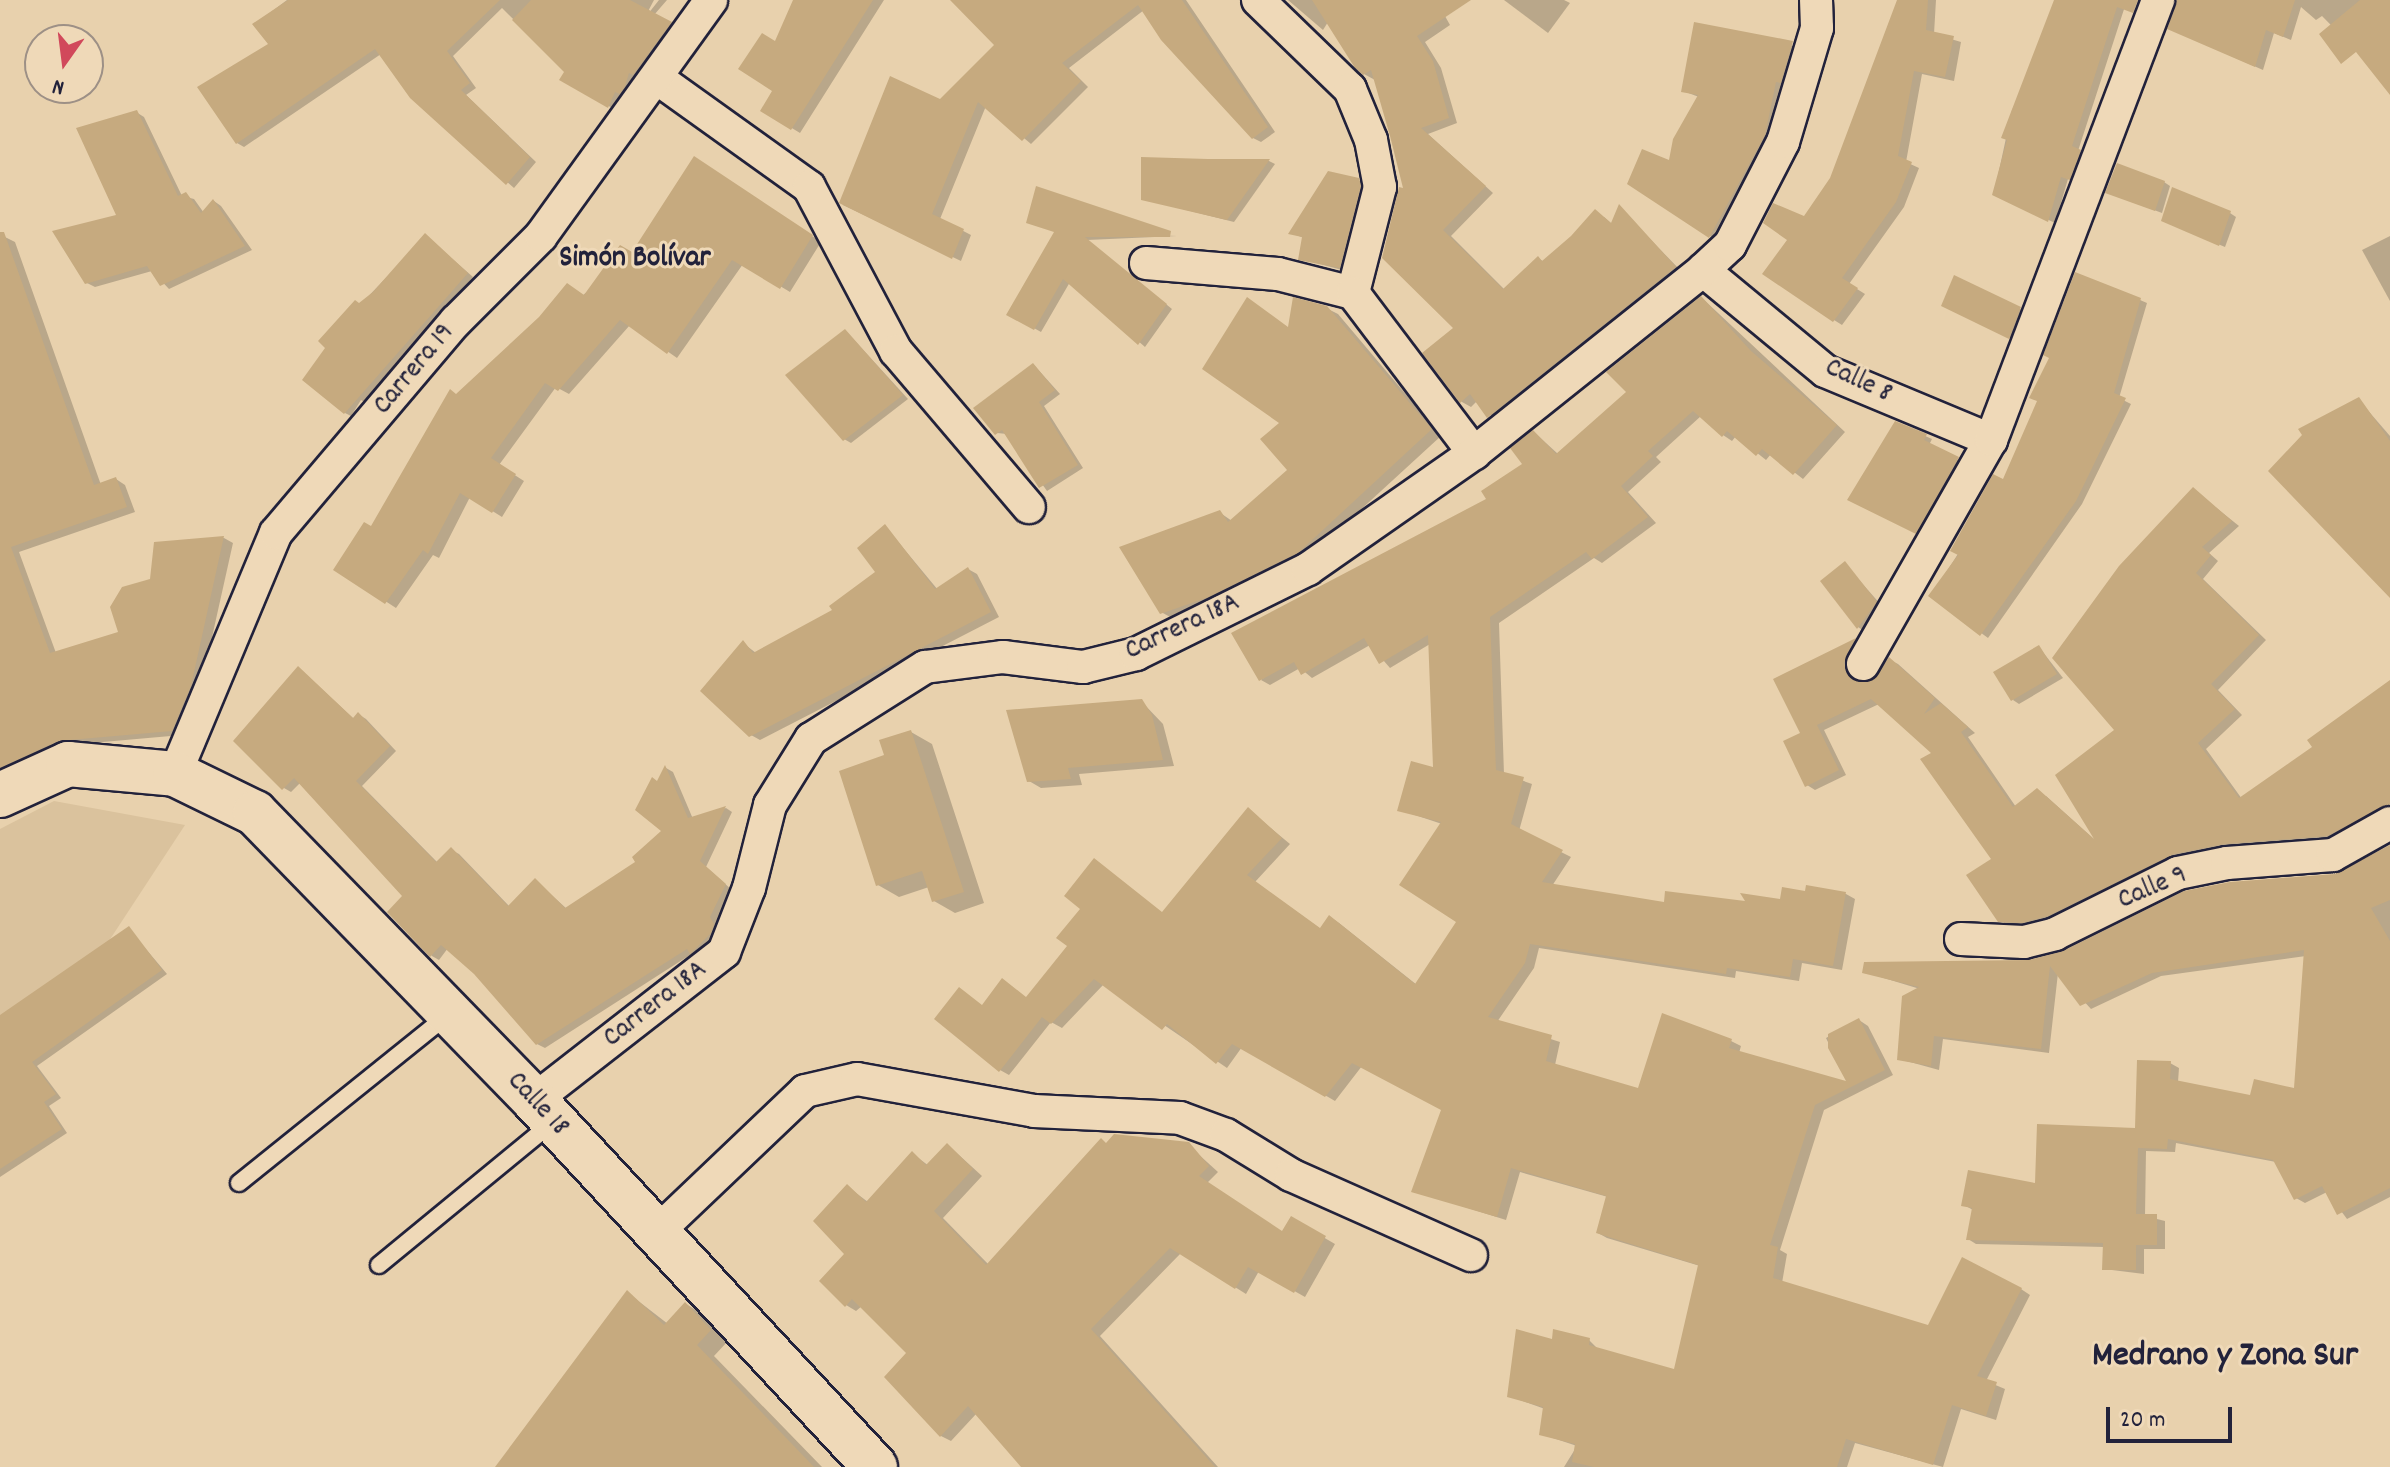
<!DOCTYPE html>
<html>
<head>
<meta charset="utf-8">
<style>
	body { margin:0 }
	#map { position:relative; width:2390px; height:1467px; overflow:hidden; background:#e8d1ad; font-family:Dekko,sans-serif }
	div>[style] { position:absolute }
	.built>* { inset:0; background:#dac29d }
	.shadow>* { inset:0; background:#0003 }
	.building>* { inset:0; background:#c6aa7f }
	.roads { filter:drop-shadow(2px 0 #22223b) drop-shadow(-2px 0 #22223b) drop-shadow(0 2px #22223b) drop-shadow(0 -2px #22223b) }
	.service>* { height:16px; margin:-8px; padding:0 8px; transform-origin:8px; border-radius:8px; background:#efd9b8 }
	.minor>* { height:32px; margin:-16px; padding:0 16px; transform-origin:16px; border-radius:16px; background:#efd9b8 }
	.secondary>* { height:44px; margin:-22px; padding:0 22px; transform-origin:22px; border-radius:22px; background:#efd9b8 }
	span { translate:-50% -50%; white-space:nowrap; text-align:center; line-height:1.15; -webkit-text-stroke:6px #efd9b8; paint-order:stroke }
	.street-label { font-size:28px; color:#22223b }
	.neighbourhood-label { font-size:30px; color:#22223b; font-weight:700 }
	.district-label { font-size:36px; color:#22223b; font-weight:700 }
	.north { position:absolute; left:24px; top:24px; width:80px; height:80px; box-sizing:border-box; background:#efd9b8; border:2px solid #9d9086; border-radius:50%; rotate:194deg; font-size:22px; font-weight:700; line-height:32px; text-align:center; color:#22223b }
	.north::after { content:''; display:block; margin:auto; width:28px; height:36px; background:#d1495b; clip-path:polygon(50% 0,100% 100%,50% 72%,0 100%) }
	.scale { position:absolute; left:2106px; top:1407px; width:126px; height:36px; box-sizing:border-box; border:4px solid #22223b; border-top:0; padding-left:10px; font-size:24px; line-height:28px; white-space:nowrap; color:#22223b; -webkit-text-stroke:6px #efd9b8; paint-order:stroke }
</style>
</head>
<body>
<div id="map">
	<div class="built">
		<div style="clip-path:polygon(54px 801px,185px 825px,0 1107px,0 829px)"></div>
	</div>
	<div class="shadow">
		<div style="clip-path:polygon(287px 0,654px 0,644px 19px,659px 0,667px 0,654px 15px,677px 28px,641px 78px,636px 75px,632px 91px,623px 94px,616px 110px,561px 80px,566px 71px,502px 8px,453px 56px,476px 88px,466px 95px,536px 162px,514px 188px,412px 97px,381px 54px,244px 147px,237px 143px,271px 45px,255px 24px)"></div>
		<div style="clip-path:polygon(795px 0,884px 0,800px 133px,762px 110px,775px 90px,776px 44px)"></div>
		<div style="clip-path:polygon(953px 0,1186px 0,1275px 132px,1261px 142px,1253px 138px,1144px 10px,1069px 68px,1088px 87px,1031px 144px,986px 106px,940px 219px,971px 235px,961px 261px,843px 205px,997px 45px)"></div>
		<div style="clip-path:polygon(1288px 0,1436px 0,1450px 25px,1425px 42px,1441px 68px,1457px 123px,1428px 134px,1493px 193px,1451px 236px,1505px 290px,1538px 258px,1544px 262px,1604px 217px,1612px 224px,1619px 207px,1683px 273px,1498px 422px,1477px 401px,1471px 407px,1462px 402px,1425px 354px,1456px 328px,1406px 190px,1375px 80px,1364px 74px,1328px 22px,1323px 30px)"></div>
		<div style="clip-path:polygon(1504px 0,1564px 0,1570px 3px,1548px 33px)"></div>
		<div style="clip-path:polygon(1900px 0,1936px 0,1934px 34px,1961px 42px,1954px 81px,1922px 74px,1906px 162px,1919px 168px,1904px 207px,1849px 284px,1865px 294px,1842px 325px,1834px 320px,1805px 218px,1832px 179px)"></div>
		<div style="clip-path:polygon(2067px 0,2127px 0,2078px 151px,2086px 155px,2076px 182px,2068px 179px,2055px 223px,1994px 194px,2012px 110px)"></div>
		<div style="clip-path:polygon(2180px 0,2390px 0,2390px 85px,2322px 16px,2316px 20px,2301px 7px,2291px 40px,2274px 33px,2263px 70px,2179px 33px)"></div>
		<div style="clip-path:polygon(1695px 25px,1802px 48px,1774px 140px,1719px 242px,1630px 183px,1670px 163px,1699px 97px,1683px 91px)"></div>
		<div style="clip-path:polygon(136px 112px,144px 117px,182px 196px,194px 199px,204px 213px,214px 201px,221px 206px,252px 250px,169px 289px,152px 271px,95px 287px,87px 283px,118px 216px)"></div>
		<div style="clip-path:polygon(1143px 159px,1269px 161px,1275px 164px,1234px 222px,1143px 199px)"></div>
		<div style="clip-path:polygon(704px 164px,821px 242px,790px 292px,743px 264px,677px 358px,630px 325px,569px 394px,556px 387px,499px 465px,524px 481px,502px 517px,470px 497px,439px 558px,433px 555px,396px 608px,336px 569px,371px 529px,457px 396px,633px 255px)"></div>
		<div style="clip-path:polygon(1358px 180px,1365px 184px,1346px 271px,1301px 259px,1304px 238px,1291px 233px)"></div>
		<div style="clip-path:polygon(2164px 182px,2170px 186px,2162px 213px,2114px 195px)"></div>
		<div style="clip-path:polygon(2230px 213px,2236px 217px,2225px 247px,2170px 224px)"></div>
		<div style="clip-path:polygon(1056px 232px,1177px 236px,1087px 240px,1172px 309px,1145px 347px,1070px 282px,1041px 332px,1009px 314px)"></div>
		<div style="clip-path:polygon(426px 236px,473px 277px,367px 404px,361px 400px,351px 416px,345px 413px,360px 305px)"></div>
		<div style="clip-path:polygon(2390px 236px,2390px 301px,2362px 250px)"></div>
		<div style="clip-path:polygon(5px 237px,15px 242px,101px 485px,116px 479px,125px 485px,135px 512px,19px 552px,56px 653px,120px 633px,152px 581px,156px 543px,224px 538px,233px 543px,200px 691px,182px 735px,69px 745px,0 775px,0 239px)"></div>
		<div style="clip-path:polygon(1702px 298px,1845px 432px,1803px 479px,1771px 454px,1766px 460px,1736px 436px,1732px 441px,1723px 435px,1701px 416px,1656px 457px,1661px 462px,1628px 492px,1656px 523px,1602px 563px,1594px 558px,1499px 623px,1504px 774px,1532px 784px,1519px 831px,1571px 857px,1552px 886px,1666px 904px,1782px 901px,1807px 893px,1807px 887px,1846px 894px,1855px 899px,1842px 970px,1802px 963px,1799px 981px,1736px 971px,1735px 978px,1539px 948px,1534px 968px,1497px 1022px,1560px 1042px,1555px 1065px,1640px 1091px,1731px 1041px,1741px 1046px,1739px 1053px,1849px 1085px,1826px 1038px,1859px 1020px,1868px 1026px,1893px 1075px,1824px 1110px,1780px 1250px,1787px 1254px,1782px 1283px,1929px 1328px,2021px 1289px,2030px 1295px,1986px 1381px,2005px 1389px,1996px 1420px,1961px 1409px,1943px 1467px,1855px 1443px,1847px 1467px,1564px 1467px,1577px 1446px,1541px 1434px,1545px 1409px,1509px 1396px,1554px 1342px,1589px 1340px,1598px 1349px,1676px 1371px,1700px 1266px,1607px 1238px,1598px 1233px,1608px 1197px,1520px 1172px,1506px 1220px,1414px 1191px,1443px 1110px,1362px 1066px,1335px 1101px,1242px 1047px,1227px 1068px,1104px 984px,1062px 1028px,1051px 1022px,1009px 1075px,1000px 1070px,983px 1007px,1027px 998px,1163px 914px,1249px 810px,1290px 844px,1255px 882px,1322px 930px,1330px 917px,1339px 923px,1417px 985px,1459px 921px,1442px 824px,1400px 810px,1435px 770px,1430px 644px,1390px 668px,1370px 645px,1312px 678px,1300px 668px,1270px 685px,1261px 680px,1488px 500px,1524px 464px,1534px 432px,1558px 454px,1629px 392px)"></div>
		<div style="clip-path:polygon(2140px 300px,2147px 303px,2119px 398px,2131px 404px,2082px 504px,1988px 638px,1931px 596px,2004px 482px)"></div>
		<div style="clip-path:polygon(1326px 308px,1338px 314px,1441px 436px,1308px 558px,1172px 618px,1161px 612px,1219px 512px,1232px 521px,1290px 470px,1290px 329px)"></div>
		<div style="clip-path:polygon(1950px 309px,2020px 309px,2027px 312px,2016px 341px)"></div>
		<div style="clip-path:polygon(846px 331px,908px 399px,851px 443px,844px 439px)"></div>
		<div style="clip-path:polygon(1034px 365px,1060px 394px,1044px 406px,1083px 468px,1047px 491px,1007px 434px,997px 433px)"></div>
		<div style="clip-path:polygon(2358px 399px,2390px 436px,2390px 595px)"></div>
		<div style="clip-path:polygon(1896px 423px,1932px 439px,1929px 445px,1964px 463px,1923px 535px,1856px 503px)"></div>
		<div style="clip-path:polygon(2194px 490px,2239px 526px,2209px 553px,2218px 561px,2203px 579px,2266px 640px,2218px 690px,2242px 715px,2206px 749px,2242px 799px,2314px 747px,2390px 682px,2390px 813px,2337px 840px,2058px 920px,2008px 925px,1999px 920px,1994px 860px,1935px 753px,1879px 704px,1824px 730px,1846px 775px,1815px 790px,1807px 785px,1803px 734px,1776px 680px,1856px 640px,1864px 644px,1852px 669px,1859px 682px,1874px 682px,1890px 660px,1898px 664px,1975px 733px,1968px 737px,2016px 807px,2046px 796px,2096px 841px,2117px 730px)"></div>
		<div style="clip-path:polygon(885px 526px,938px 590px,968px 569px,977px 574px,999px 617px,760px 740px,751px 735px,743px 643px,756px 653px,835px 611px,878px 572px)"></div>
		<div style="clip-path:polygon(1845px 564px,1882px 606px,1864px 631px,1858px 627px)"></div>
		<div style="clip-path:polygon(2039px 647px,2063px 678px,2019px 704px,2013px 700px)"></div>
		<div style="clip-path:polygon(299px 668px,354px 719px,358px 714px,366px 719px,396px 751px,362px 786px,438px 863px,451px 850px,459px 854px,510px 907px,536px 881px,567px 909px,638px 863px,664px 831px,658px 782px,666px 768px,673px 772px,693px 819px,726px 808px,732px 812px,706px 867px,732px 890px,716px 923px,721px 930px,699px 957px,693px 953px,545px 1048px,537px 1044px,476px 972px,448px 948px,439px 960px,432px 956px,389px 912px,405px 896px,300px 783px,291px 792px,284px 788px)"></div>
		<div style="clip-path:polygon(1141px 701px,1163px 724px,1174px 766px,1079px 774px,1082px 785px,1041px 788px,1029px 781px)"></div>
		<div style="clip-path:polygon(911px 732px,932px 744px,984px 903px,955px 913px,934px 901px,929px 887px,899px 897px,878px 885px,886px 756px)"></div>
		<div style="clip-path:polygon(2390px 847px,2390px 1197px,2347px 1219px,2327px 1192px,2305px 1203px,2296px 1198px,2276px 1162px,2176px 1143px,2175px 1152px,2146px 1151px,2145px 1216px,2165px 1221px,2165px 1249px,2144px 1249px,2144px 1274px,2104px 1269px,2104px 1247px,1976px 1244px,1968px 1239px,1973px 1210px,1964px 1205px,2037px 1186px,2137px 1130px,2170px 1063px,2179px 1068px,2178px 1082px,2252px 1097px,2296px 1090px,2306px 956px,2161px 976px,2091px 1009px,2058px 973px,2049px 1053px,1943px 1039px,1939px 1070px,1899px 1059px,1920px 989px,1864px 972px,2024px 963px,2342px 874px)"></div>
		<div style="clip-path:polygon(129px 929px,167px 974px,37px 1066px,61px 1098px,49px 1106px,67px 1133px,0 1177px,0 1016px)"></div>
		<div style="clip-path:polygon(1186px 1143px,1218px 1172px,1207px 1183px,1283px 1233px,1292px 1219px,1335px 1244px,1305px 1297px,1259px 1271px,1246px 1294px,1181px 1253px,1100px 1336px,1218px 1467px,1024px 1467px,977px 1413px,951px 1441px,941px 1436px,887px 1377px,909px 1353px,862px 1306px,856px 1311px,846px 1305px,848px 1187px,868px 1202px,913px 1154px,929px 1166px,948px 1145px,982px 1176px,943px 1218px,989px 1265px,1108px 1144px)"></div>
		<div style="clip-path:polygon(628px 1293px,668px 1324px,686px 1304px,704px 1315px,728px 1341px,714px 1356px,822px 1467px,503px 1467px)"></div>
	</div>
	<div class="building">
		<div style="clip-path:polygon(288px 0,500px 0,447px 51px,470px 83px,461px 90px,530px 157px,506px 185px,410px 98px,375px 49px,236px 144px,197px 87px,268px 44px,252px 24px)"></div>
		<div style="clip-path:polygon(531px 0,630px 0,672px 22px,633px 75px,629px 73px,625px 86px,620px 94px,615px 92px,608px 108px,559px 80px,564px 72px,512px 20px)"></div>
		<div style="clip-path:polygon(793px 0,873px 0,791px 130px,760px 111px,772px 91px,738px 69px,762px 33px,775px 41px)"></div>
		<div style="clip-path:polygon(950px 0,1182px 0,1268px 127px,1252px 139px,1161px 40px,1138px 5px,1062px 63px,1081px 81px,1022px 141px,978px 102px,932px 214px,964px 229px,952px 259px,839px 203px,890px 76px,940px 99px,994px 45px)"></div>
		<div style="clip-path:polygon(1312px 0,1471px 0,1417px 36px,1433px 61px,1449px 118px,1421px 128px,1486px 186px,1443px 230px,1503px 289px,1538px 256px,1542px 261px,1571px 236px,1595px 209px,1611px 223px,1619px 204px,1676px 267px,1487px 418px,1470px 394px,1460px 403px,1422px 353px,1453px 328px,1382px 258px,1399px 187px,1403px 188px,1390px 136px,1371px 70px,1363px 75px,1355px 68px)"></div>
		<div style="clip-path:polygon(1897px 0,1928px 0,1926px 30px,1954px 36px,1945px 77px,1914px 71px,1898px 156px,1912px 162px,1896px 202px,1842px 278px,1858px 288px,1833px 322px,1762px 274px,1787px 240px,1763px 223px,1773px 203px,1804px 216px,1830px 178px)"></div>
		<div style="clip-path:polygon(2054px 0,2138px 0,2133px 13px,2117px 7px,2072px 146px,2081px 150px,2070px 180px,2061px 177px,2048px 222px,1992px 195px,2007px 140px,2001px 138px)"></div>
		<div style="clip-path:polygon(2177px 0,2295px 0,2283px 37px,2266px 30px,2255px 67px,2167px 29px)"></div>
		<div style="clip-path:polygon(2360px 0,2390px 0,2390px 95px,2356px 52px,2341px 64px,2319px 34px)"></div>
		<div style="clip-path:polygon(1694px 22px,1793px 41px,1781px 83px,1776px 82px,1765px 135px,1709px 238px,1627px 184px,1642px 149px,1669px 160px,1673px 139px,1698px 95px,1681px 92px)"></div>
		<div style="clip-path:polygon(137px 110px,178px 196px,186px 192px,201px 213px,213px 199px,245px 246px,160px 286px,147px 266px,85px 284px,52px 231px,116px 215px,76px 128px)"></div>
		<div style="clip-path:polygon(694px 156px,813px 235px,780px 289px,732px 260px,667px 354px,620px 320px,558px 391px,545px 383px,491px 458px,516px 474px,492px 513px,460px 493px,428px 554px,423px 550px,385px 604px,333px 570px,364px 522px,371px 526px,450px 389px,456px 394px,539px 317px,567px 283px,584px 295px,620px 245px,632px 252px)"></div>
		<div style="clip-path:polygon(1141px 157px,1208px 159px,1270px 159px,1227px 220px,1141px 200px)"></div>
		<div style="clip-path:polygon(2117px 163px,2165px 181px,2155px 211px,2105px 193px)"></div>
		<div style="clip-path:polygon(1328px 171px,1359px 178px,1361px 186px,1340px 268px,1298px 260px,1302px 237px,1288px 234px)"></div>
		<div style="clip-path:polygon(1036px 186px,1171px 231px,1170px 237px,1085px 237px,1167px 304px,1138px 345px,1063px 279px,1034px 330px,1006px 315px,1054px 232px,1026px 223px)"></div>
		<div style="clip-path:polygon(2172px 187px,2231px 211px,2219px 246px,2161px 221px)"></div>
		<div style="clip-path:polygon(0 232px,4px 232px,94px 485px,116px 477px,127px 507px,11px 547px,50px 653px,118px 632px,110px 607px,122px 587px,150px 579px,154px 542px,224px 536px,191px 686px,172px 731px,58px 741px,0 768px)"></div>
		<div style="clip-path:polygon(425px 233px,468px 273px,344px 414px,302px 380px,325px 348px,318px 341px,355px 300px,359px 303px,373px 292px)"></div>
		<div style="clip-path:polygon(2075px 272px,2141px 298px,2114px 393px,2126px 398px,2076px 501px,1980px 636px,1928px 596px,1958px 555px,1950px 551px,1993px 474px,2003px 479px,2037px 401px,2029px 398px,2049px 358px,2043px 355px)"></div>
		<div style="clip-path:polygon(1954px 275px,2021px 307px,2009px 339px,1941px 306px)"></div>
		<div style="clip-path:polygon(1701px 296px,1751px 351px,1837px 425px,1793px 475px,1762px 449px,1756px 456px,1727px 431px,1722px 437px,1693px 411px,1648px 451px,1653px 456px,1621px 486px,1648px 517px,1592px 559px,1586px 552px,1490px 617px,1496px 770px,1524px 777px,1511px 824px,1563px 850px,1542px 882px,1664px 902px,1665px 891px,1745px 901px,1740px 893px,1780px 899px,1782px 887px,1805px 891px,1806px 885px,1846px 892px,1833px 966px,1793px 959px,1790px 977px,1727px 968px,1726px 974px,1530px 944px,1525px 963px,1488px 1017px,1552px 1035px,1546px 1061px,1638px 1088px,1662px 1013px,1732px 1039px,1729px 1048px,1846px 1081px,1828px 1048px,1828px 1034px,1859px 1018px,1885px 1070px,1815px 1105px,1770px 1245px,1778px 1247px,1773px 1278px,1928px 1325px,1962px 1257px,2022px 1288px,1977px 1376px,1997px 1382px,1986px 1416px,1952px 1405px,1933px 1465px,1846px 1439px,1837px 1467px,1594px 1467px,1572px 1462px,1575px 1444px,1539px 1435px,1543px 1407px,1507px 1397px,1516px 1329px,1552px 1339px,1553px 1329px,1590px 1338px,1589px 1345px,1674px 1369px,1698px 1265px,1596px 1233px,1606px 1196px,1511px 1168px,1497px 1217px,1411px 1192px,1441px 1110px,1352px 1063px,1325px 1097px,1232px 1044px,1216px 1064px,1167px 1024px,1162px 1030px,1094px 979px,1051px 1024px,1042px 1017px,999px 1072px,934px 1019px,959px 987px,982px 1005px,1002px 978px,1026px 997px,1067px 946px,1056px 938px,1080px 909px,1064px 896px,1094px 858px,1162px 912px,1248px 807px,1282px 838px,1247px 875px,1320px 928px,1329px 915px,1415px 984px,1456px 922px,1399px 885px,1441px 822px,1397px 811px,1411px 761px,1433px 767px,1428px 635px,1379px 664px,1364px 638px,1301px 675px,1294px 662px,1259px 681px,1231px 633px,1486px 499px,1481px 491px,1522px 464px,1510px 448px,1533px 430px,1556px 454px,1626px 392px,1606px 372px)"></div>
		<div style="clip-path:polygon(1247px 297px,1288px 327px,1293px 297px,1327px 306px,1432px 429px,1298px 553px,1209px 597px,1160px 614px,1119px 547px,1220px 510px,1228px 522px,1287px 470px,1260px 439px,1279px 423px,1202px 369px)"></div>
		<div style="clip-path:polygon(845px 329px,903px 395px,843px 441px,785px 375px)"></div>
		<div style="clip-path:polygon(1033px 363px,1055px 390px,1039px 402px,1078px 465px,1039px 488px,1002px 430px,995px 435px,973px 408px)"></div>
		<div style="clip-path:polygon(2359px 397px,2390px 441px,2390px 598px,2268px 471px,2302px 435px,2298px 429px)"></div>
		<div style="clip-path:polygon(1895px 421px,1927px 434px,1924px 440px,1959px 457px,1916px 534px,1847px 500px)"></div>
		<div style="clip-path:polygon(2193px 487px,2232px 521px,2202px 547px,2211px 555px,2196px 573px,2259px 635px,2211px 684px,2235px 709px,2198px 743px,2239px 798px,2312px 747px,2307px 740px,2390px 680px,2390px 804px,2327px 836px,2225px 844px,2174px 854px,2048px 916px,2022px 923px,1998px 922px,1966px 875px,1991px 859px,1920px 759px,1931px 753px,1871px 699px,1817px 725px,1839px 770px,1805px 787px,1783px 741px,1800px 733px,1773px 679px,1856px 638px,1844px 663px,1853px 680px,1873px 680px,1889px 657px,1935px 698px,1924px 714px,1941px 703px,1968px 727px,1961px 732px,2013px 807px,2037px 788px,2094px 839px,2055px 775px,2114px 730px,2052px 658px,2119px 566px)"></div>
		<div style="clip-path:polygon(885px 524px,935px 589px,968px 567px,991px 612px,749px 737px,700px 691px,743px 640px,753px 653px,832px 610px,829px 606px,875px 572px,857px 548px)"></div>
		<div style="clip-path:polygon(1845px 561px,1877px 602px,1857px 629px,1820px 581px)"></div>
		<div style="clip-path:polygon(2039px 645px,2057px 674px,2011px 701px,1993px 672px)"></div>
		<div style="clip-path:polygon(298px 666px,353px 718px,358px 712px,390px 746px,356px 781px,436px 862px,451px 847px,508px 906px,535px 878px,565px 908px,635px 862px,632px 857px,661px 831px,635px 810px,652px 777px,657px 781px,665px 765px,688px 818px,726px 806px,700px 861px,726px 884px,710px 917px,714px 924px,711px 933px,690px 954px,687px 949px,536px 1045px,474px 974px,441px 945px,430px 957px,387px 912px,402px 896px,294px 778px,282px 790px,233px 741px)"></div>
		<div style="clip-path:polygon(1142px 699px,1152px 715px,1163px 760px,1068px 768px,1071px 779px,1027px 782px,1006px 710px)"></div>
		<div style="clip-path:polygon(911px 730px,964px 892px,932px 902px,922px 871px,876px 886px,839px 771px,884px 755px,879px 740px)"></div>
		<div style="clip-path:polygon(2390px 845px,2390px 900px,2371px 908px,2390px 941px,2390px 1188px,2337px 1215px,2322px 1186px,2294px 1200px,2273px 1160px,2168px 1139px,2167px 1149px,2138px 1148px,2136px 1214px,2157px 1214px,2157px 1245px,2136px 1245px,2136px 1270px,2102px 1270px,2103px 1243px,1966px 1240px,1972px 1208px,1961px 1206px,1968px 1170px,2035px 1183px,2037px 1124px,2135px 1128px,2137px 1060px,2171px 1061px,2170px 1079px,2250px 1095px,2254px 1079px,2294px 1088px,2304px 950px,2152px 973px,2080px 1006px,2050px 966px,2041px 1049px,1934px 1036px,1931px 1066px,1897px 1060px,1902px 996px,1919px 987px,1862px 973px,1864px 962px,2029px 960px,2063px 951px,2184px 891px,2230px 882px,2335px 874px)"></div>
		<div style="clip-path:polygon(129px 926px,162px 970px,32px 1062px,56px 1094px,44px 1102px,62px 1129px,0 1169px,0 1015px)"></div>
		<div style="clip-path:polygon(1114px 1134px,1189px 1142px,1209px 1166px,1199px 1176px,1282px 1231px,1291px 1216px,1326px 1236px,1294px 1293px,1248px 1267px,1235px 1289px,1170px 1248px,1091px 1329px,1215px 1467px,1021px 1467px,968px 1406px,940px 1437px,884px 1377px,906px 1353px,852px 1299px,845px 1307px,819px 1281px,844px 1254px,813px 1221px,847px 1184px,866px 1202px,912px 1151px,926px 1165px,947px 1143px,973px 1169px,934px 1211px,986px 1265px,1101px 1138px,1106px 1143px)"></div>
		<div style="clip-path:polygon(627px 1290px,664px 1325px,685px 1302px,711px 1330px,697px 1345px,814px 1467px,495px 1467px)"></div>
	</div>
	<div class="roads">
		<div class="service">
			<div style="left:239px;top:1183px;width:270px;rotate:-38.8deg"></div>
			<div style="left:379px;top:1265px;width:224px;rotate:-39.4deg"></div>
		</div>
		<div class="minor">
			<div style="left:1258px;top:0;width:128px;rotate:44.1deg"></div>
			<div style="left:1350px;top:89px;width:55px;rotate:67.6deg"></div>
			<div style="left:1371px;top:140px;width:48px;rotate:79.2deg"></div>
			<div style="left:1380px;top:187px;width:109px;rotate:104.3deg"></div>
			<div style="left:657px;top:78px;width:187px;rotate:35.6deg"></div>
			<div style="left:809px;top:187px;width:186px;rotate:62.1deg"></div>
			<div style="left:896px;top:351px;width:205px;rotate:49.6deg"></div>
			<div style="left:1146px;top:263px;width:132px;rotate:4.8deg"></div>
			<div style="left:1278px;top:274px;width:77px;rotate:14.2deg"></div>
			<div style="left:1353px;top:293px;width:201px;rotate:52.9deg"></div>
			<div style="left:1703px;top:270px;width:158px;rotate:39.6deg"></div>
			<div style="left:1825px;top:371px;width:180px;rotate:22.6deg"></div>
			<div style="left:1863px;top:664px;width:258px;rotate:-60.3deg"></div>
			<div style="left:1991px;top:440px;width:471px;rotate:-69.2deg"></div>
			<div style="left:175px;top:774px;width:261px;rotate:-67.3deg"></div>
			<div style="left:276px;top:533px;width:278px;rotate:-49.7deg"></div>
			<div style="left:456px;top:321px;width:120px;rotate:-45deg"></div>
			<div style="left:541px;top:236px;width:291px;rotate:-54.2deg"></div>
			<div style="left:1961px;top:939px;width:63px;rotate:2.7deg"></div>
			<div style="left:2024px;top:942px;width:32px;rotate:-14deg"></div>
			<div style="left:2055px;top:934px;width:137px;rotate:-26.4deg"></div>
			<div style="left:2178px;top:873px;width:50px;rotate:-11.5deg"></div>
			<div style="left:2227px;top:863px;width:106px;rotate:-4.3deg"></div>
			<div style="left:2333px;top:855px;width:65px;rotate:-29.3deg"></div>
			<div style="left:534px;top:1100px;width:241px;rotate:-37.9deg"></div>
			<div style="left:724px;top:952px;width:69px;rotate:-68.7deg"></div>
			<div style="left:749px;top:888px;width:86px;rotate:-75.8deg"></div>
			<div style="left:770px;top:805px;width:78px;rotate:-58.2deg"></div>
			<div style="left:811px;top:739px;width:135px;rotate:-32.3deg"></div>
			<div style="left:925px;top:667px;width:79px;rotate:-7.3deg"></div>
			<div style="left:1003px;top:657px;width:81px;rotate:7.1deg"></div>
			<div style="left:1083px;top:667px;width:55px;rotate:-13.8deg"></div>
			<div style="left:1136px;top:654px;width:192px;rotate:-26.3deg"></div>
			<div style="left:1308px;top:569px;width:203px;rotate:-34.9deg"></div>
			<div style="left:1474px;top:453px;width:293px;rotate:-38.6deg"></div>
			<div style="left:1703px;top:270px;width:37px;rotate:-43deg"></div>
			<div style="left:1730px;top:245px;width:116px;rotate:-62.8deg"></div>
			<div style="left:1783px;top:142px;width:119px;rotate:-73.4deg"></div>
			<div style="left:1817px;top:28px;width:28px;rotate:-92deg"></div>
			<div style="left:655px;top:1234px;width:207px;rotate:-43.6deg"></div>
			<div style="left:805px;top:1091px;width:53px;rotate:-13deg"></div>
			<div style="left:857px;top:1079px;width:180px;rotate:10.2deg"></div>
			<div style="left:1034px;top:1111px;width:146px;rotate:2.7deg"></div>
			<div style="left:1180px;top:1118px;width:49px;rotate:20.3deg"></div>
			<div style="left:1226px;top:1135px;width:76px;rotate:31.6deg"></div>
			<div style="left:1291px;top:1175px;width:197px;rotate:24deg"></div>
		</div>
		<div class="secondary">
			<div style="left:0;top:795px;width:75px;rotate:-24.5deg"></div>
			<div style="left:68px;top:764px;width:107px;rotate:5.3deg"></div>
			<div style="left:175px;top:774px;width:89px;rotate:26deg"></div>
			<div style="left:255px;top:813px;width:400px;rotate:45.8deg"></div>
			<div style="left:534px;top:1100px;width:501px;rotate:47.1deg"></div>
		</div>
	</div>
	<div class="street-label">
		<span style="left:415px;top:370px;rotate:-50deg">Carrera 19</span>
		<span style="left:1858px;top:382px;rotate:25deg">Calle 8</span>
		<span style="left:1183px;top:628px;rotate:-25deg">Carrera 18A</span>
		<span style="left:2153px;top:889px;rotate:-23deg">Calle 9</span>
		<span style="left:656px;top:1005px;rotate:-38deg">Carrera 18A</span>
		<span style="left:537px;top:1105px;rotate:47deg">Calle 18</span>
	</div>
	<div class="neighbourhood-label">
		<span style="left:635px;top:260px">Simón Bolívar</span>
	</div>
	<div class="district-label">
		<span style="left:2225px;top:1358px">Medrano y Zona Sur</span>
	</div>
	<div class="north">N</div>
	<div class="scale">20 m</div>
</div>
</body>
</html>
